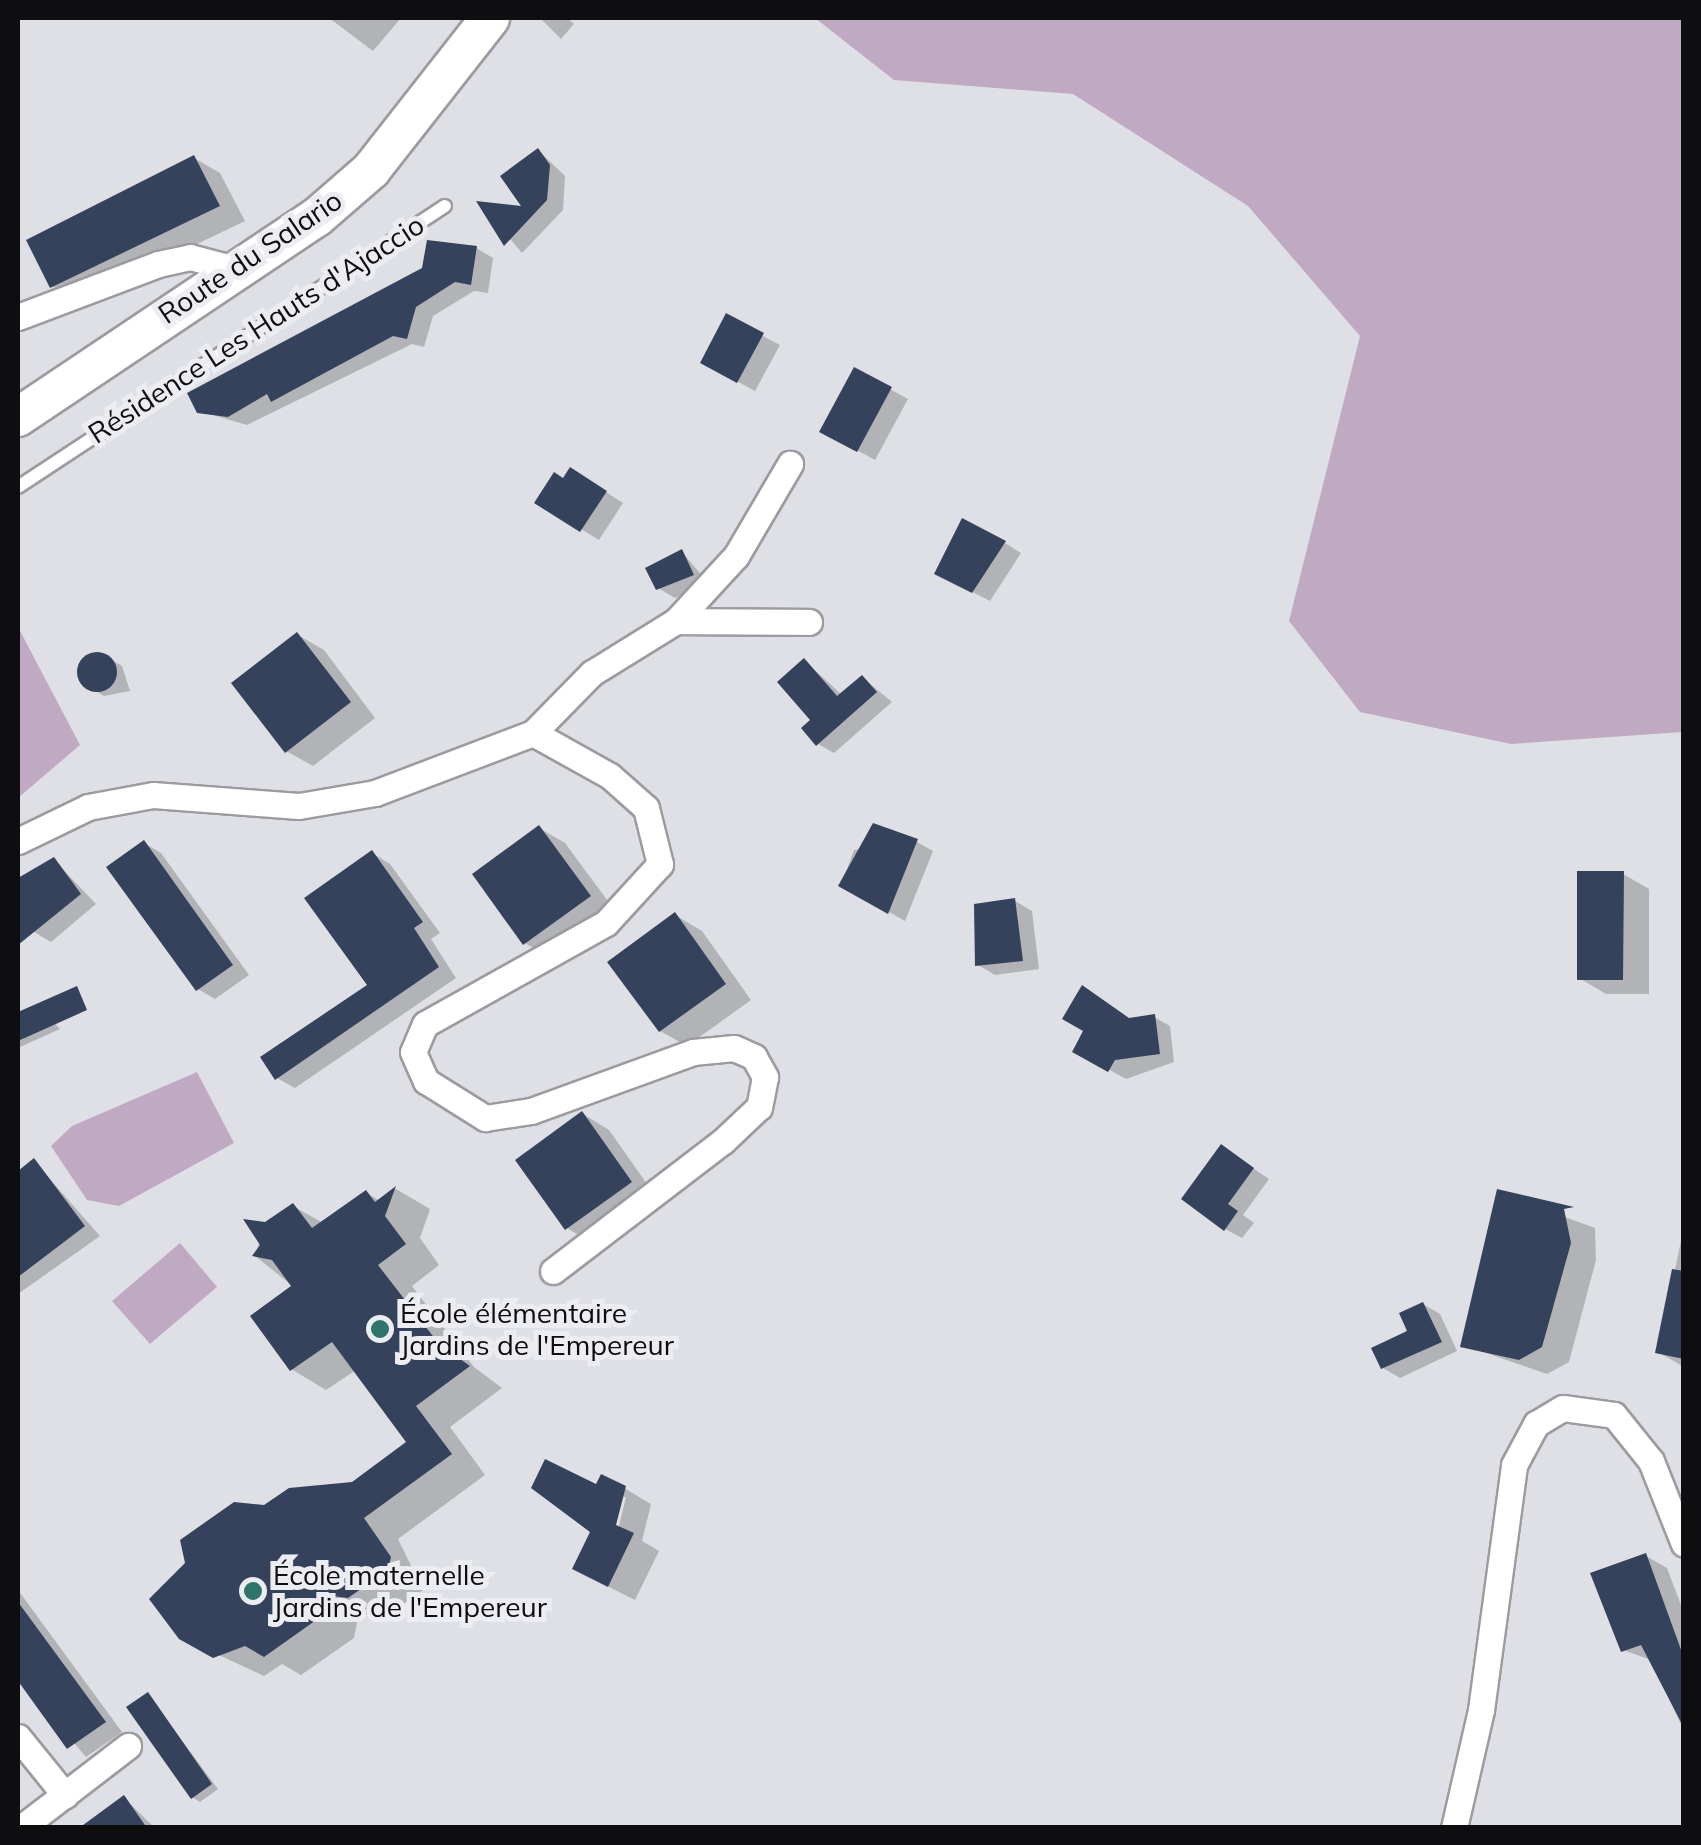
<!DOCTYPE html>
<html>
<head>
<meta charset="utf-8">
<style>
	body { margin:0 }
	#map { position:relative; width:1701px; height:1845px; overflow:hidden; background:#dfe0e5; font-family:Mulish,sans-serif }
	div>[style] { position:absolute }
	.green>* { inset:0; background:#c0a9c2 }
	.shadow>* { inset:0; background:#0003 }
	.building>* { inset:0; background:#35425c }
	.round { border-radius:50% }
	.roads { filter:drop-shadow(2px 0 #9b9ba0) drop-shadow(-2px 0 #9b9ba0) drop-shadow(0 2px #9b9ba0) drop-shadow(0 -2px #9b9ba0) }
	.lane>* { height:12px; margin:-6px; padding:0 6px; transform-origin:6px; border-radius:6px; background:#fff }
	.street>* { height:25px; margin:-12.5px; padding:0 12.5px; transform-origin:12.5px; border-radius:12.5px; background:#fff }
	.secondary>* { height:38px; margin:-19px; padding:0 19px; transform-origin:19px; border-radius:19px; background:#fff }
	.dots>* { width:28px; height:28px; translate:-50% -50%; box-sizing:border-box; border:5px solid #ecedf2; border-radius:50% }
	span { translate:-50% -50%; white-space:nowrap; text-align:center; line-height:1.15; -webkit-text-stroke:10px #ecedf2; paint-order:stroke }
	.street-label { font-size:28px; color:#0e0e10 }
	.poi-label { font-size:28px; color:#0e0e10 }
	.left { translate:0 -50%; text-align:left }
	.frame { position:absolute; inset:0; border:20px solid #0e0e10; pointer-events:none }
</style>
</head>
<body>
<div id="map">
	<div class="green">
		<div style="clip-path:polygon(815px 18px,1683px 18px,1683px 732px,1511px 744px,1360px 712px,1289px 621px,1360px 336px,1248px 206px,1073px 94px,894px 80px)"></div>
		<div style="clip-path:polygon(18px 627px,80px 745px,18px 798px)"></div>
		<div style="clip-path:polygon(197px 1072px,234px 1143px,119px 1206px,87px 1200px,51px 1146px,72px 1126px)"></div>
		<div style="clip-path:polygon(180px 1243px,217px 1287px,150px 1344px,112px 1301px)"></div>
	</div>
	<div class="shadow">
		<div style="clip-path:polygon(329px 18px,401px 18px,373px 51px)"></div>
		<div style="clip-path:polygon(540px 18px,567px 18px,574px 24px,561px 39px)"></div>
		<div style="clip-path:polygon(539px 151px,565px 176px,563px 210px,522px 253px,481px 204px,526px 209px)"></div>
		<div style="clip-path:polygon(194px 158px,220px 173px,245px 221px,78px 301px,52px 286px)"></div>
		<div style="clip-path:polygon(476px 248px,493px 258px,488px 293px,474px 291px,433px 316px,424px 347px,412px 344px,247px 425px,199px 411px)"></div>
		<div style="clip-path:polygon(727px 317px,780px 345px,755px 391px,720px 372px)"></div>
		<div style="clip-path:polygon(855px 370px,908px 399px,875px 460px,822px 431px)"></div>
		<div style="clip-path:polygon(587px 480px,623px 503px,599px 540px,537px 502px,564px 481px)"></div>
		<div style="clip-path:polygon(1005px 543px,1021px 553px,990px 601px,955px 583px)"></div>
		<div style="clip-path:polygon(682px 552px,710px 585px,675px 598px,658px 588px)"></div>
		<div style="clip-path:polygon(298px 635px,324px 650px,375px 718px,313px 766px,286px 751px)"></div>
		<div style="clip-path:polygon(105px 656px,122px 666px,130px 691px,104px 696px,87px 686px,83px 663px)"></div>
		<div style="clip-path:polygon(805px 661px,842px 695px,863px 678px,892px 702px,834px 753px,818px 744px)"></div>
		<div style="clip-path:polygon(539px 828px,565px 843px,616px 912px,551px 959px,525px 943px)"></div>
		<div style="clip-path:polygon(917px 842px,933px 851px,905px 921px,841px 885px,854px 850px)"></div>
		<div style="clip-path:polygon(144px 843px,161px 853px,249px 975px,215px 999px,198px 989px)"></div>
		<div style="clip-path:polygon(372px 853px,390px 864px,440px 933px,431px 939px,456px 978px,295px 1088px,277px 1078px,370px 986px)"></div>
		<div style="clip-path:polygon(54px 860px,96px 904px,51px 942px,34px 932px,18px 882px)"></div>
		<div style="clip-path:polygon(1623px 874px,1649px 889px,1649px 994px,1606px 994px,1579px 978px)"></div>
		<div style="clip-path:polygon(1015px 901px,1032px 911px,1039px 969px,995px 975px,978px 965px)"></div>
		<div style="clip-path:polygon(675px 915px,702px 931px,751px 1000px,687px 1046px,660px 1031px)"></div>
		<div style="clip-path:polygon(39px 1006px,60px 1029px,18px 1048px,18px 1015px)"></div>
		<div style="clip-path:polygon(1154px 1017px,1170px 1026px,1174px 1062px,1126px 1079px,1075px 1051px)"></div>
		<div style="clip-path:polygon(583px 1114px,609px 1130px,657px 1198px,593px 1244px,567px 1228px)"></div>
		<div style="clip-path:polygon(1222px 1147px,1269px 1179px,1243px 1215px,1254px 1223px,1242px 1238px,1225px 1229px)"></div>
		<div style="clip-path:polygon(34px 1161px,100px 1236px,18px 1294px,18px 1174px)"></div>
		<div style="clip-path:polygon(396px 1189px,430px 1209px,420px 1238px,439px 1265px,412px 1286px,474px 1367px,502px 1388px,450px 1427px,485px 1475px,398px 1539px,423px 1590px,385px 1617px,359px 1613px,354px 1638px,301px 1675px,282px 1664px,264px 1676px,180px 1637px,188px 1564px,265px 1508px,353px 1485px,410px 1443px,356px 1370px,326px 1390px,291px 1369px,294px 1287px,255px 1256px,265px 1224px,293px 1206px,323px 1223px,366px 1193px,380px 1201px)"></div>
		<div style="clip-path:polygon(1499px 1193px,1595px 1228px,1596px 1260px,1569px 1362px,1547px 1374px,1463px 1345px)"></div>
		<div style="clip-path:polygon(1682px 1236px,1684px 1236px,1684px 1367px,1658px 1352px)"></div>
		<div style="clip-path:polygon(1423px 1304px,1440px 1314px,1457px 1351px,1400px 1378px,1383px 1368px)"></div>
		<div style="clip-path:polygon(evenodd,624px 1488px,651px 1504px,642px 1541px,659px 1551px,635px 1600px,601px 1583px,593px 1531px,624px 1488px,620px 1497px,626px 1497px,616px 1538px,611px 1536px,620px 1497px)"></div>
		<div style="clip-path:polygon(1646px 1556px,1667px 1568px,1684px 1613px,1684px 1731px,1651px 1660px,1623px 1650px)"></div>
		<div style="clip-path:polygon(18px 1590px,122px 1732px,86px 1757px,18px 1676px)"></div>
		<div style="clip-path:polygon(148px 1695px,218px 1789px,200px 1802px,192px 1797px)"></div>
		<div style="clip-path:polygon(124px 1798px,155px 1828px,83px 1828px)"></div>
	</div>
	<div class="building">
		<div style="clip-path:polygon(538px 148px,550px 165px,547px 200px,504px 246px,476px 201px,521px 206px,500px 176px)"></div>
		<div style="clip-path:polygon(194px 155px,220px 206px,50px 288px,26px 240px)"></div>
		<div style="clip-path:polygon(427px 240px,477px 246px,471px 285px,455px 282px,416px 307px,407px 339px,393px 336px,271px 402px,267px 394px,228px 417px,197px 413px,187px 393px,422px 268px)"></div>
		<div style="clip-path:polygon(726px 313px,764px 333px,737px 383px,700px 363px)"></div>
		<div style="clip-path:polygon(854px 367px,892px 387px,857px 452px,819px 432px)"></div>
		<div style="clip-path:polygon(570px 467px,607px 491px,580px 532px,534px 503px,554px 472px,563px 478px)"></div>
		<div style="clip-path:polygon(962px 518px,1006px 541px,972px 593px,934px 574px)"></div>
		<div style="clip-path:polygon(682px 549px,694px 575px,656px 590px,645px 568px)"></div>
		<div style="clip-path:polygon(297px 632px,351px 702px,285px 753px,231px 683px)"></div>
		<div class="round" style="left:77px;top:652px;width:40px;height:40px"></div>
		<div style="clip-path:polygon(804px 658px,837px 696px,862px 675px,877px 692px,816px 746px,801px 728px,810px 720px,777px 682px)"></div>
		<div style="clip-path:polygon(873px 823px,918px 839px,888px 914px,838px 886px)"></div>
		<div style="clip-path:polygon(539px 825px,591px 896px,523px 945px,472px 874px)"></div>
		<div style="clip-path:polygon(144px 840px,233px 965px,196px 991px,106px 867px)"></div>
		<div style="clip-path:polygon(372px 850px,423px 922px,414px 928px,439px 967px,275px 1080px,260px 1057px,367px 985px,304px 898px)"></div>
		<div style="clip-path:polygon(54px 857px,81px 894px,18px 945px,18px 878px)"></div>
		<div style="clip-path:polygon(1577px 871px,1624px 871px,1623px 980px,1577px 980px)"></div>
		<div style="clip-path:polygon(1015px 898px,1023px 961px,975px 966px,974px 904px)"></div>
		<div style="clip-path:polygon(675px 912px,726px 984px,659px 1032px,607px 962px)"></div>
		<div style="clip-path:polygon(1082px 985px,1129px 1018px,1155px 1014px,1160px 1054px,1115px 1060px,1108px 1072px,1072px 1052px,1083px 1031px,1062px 1019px)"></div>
		<div style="clip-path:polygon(77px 986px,87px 1010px,18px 1041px,18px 1012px)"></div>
		<div style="clip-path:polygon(582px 1111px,632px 1182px,565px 1230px,515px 1160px)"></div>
		<div style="clip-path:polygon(1221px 1144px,1254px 1168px,1228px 1204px,1238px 1211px,1224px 1231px,1181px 1199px)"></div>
		<div style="clip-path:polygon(34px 1158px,85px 1226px,18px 1277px,18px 1171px)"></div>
		<div style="clip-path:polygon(396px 1186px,385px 1216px,406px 1244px,378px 1265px,439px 1344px,470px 1366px,416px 1406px,452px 1454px,364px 1518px,391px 1557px,388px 1570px,348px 1598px,324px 1595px,319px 1618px,264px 1657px,245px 1646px,213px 1658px,179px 1639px,149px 1599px,185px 1563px,180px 1540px,234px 1502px,264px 1505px,289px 1488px,352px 1482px,406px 1442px,332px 1342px,290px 1371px,250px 1316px,291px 1286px,272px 1260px,252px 1256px,260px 1245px,243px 1219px,265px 1222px,293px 1203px,312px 1228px,366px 1190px,375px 1202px)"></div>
		<div style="clip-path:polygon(1497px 1189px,1574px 1207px,1564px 1209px,1571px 1243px,1542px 1347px,1519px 1360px,1460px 1347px)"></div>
		<div style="clip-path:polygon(1672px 1269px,1684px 1271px,1684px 1359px,1655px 1353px)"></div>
		<div style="clip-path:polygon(1423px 1302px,1442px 1342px,1381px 1369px,1371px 1348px,1407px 1331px,1399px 1313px)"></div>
		<div style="clip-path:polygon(545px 1459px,596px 1484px,601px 1474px,626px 1486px,616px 1525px,634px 1533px,608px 1587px,572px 1569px,590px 1532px,531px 1488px)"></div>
		<div style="clip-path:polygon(1646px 1553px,1684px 1658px,1684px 1728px,1641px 1645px,1621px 1652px,1590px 1573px)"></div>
		<div style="clip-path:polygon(18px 1602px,106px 1722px,67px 1749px,18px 1681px)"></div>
		<div style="clip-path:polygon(148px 1692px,212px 1784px,191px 1799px,126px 1707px)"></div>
		<div style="clip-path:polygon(124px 1795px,147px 1828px,79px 1828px)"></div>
	</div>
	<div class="roads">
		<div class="lane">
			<div style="left:18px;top:487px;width:511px;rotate:-33.35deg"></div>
		</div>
		<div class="street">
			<div style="left:18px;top:317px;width:150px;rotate:-20.7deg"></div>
			<div style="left:158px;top:264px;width:33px;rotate:-12deg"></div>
			<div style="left:190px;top:257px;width:47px;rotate:14.9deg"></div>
			<div style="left:676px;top:621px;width:88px;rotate:-47.3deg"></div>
			<div style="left:736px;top:556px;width:107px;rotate:-59.6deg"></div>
			<div style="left:533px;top:733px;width:84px;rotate:-45.5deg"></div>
			<div style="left:592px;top:673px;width:99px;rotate:-31.8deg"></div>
			<div style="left:676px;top:621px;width:133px;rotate:0.4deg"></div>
			<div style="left:18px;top:841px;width:78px;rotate:-25.9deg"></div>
			<div style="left:88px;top:807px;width:66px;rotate:-10.5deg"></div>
			<div style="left:153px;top:795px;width:146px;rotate:4.3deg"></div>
			<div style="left:299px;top:806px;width:77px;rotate:-9.7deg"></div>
			<div style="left:375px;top:793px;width:169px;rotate:-20.8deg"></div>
			<div style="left:533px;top:733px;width:88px;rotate:29.2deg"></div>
			<div style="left:610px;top:776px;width:48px;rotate:41.6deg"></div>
			<div style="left:646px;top:808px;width:58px;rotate:76deg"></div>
			<div style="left:660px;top:864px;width:80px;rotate:132.5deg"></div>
			<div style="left:606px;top:923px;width:207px;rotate:150.8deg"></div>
			<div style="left:425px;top:1024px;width:30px;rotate:113deg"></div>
			<div style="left:413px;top:1052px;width:32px;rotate:66deg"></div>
			<div style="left:426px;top:1081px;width:70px;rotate:32.1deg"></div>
			<div style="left:485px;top:1118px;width:47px;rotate:-8.7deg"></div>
			<div style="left:531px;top:1111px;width:172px;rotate:-20deg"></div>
			<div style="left:693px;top:1052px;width:41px;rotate:-5.6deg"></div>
			<div style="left:734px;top:1048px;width:22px;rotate:24deg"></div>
			<div style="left:754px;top:1057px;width:23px;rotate:61deg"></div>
			<div style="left:765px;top:1077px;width:31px;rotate:101deg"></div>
			<div style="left:759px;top:1107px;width:50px;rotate:136.6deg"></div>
			<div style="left:723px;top:1141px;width:214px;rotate:142.6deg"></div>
			<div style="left:18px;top:1737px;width:75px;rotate:51deg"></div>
			<div style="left:21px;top:1828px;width:135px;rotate:-37.5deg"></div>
			<div style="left:1454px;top:1828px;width:121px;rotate:-77.1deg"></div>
			<div style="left:1481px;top:1710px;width:247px;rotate:-82.3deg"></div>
			<div style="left:1514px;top:1465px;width:47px;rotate:-61.8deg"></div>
			<div style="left:1536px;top:1424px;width:31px;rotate:-31deg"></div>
			<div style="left:1563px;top:1408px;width:51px;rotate:7.8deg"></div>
			<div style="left:1614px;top:1415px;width:59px;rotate:51.2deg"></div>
			<div style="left:1651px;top:1461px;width:89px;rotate:68.3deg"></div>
		</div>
		<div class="secondary">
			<div style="left:18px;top:417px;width:360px;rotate:-33.8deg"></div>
			<div style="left:317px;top:217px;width:72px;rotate:-41deg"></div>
			<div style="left:371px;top:170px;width:193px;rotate:-51.9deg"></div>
		</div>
	</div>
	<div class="dots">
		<div style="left:380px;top:1329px;background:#2e746a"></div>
		<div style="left:253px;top:1591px;background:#2e746a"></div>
	</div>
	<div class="street-label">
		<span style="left:250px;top:257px;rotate:-34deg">Route du Salario</span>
		<span style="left:256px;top:329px;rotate:-33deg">Résidence Les Hauts d'Ajaccio</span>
	</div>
	<div class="poi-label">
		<span class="left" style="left:400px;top:1329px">École élémentaire<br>Jardins de l'Empereur</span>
		<span class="left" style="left:273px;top:1591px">École maternelle<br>Jardins de l'Empereur</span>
	</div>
	<div class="frame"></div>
</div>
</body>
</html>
